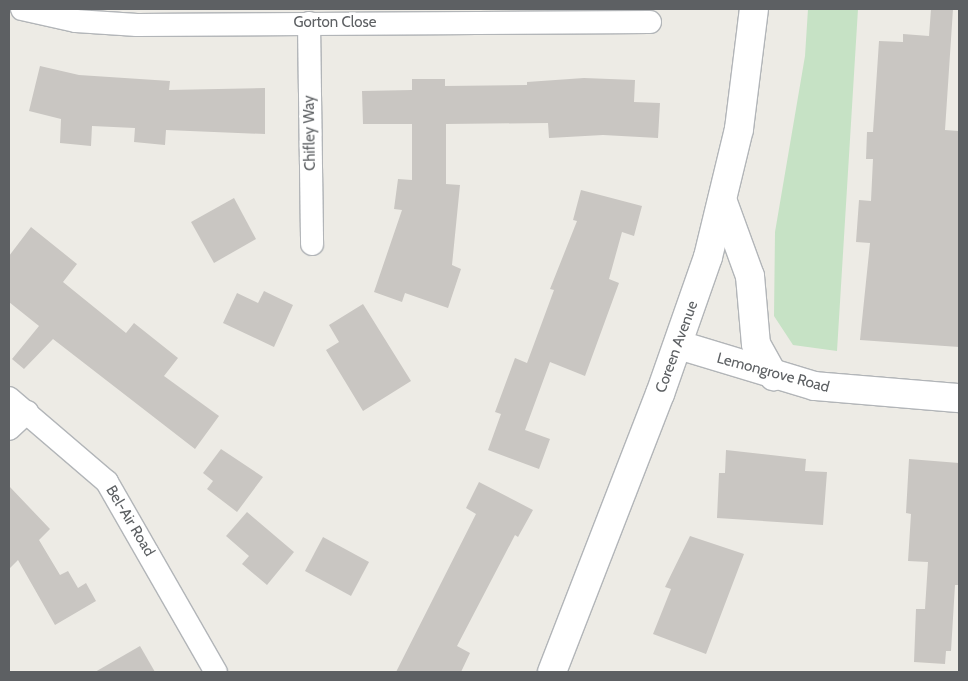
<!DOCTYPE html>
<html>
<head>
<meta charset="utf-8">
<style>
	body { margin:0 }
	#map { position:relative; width:968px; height:681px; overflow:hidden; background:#edebe5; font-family:Cabin,sans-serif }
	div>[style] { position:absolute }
	.green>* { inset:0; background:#c6e2c5 }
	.building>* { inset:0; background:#c9c6c2 }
	.roads { filter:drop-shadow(1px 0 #b2b5b8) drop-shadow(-1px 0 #b2b5b8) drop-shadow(0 1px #b2b5b8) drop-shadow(0 -1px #b2b5b8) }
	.minor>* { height:22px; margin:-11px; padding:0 11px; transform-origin:11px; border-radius:11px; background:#fff }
	.tertiary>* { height:28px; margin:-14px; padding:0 14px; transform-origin:14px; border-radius:14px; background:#fff }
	span { translate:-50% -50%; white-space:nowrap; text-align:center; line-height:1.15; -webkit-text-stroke:5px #fff; paint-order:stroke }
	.street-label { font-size:15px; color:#5d6063 }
	.frame { position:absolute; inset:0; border:10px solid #5d6063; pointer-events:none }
</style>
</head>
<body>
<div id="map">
	<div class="green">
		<div style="clip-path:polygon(808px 9px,858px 9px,837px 351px,793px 345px,774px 316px,775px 232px,805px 56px)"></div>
	</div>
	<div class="building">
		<div style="clip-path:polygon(931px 9px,953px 9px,945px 130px,959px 131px,959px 347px,860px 340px,870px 243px,856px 242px,859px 200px,871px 201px,873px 159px,866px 159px,867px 132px,873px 132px,879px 41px,903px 42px,903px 34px,929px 36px)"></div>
		<div style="clip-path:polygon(40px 66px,79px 75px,170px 81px,169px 90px,265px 88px,265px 134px,166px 130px,165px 145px,134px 142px,135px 128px,92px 126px,91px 146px,60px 143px,61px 119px,29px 111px)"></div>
		<div style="clip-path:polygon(584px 78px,635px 80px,634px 102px,660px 103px,658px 138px,603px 135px,549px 138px,548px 123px,446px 124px,446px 184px,460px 185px,452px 265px,461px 269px,448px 308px,405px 293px,402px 302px,374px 292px,402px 210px,394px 209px,398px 179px,412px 180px,412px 124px,363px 124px,362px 91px,412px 90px,412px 79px,445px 79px,445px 86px,527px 85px,527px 82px)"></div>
		<div style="clip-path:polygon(581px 190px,642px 206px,634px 236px,622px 232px,609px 279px,619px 283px,585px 376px,550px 362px,525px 430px,550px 439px,539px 469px,488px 450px,501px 414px,495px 412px,515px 358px,527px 363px,554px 290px,550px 289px,577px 221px,573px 220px)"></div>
		<div style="clip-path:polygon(234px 198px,256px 239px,214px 263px,191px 222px)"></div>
		<div style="clip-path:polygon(31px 227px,77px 264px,63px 282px,126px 333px,134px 323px,178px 358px,164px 376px,219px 416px,195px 449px,53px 339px,24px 369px,12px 359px,39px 326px,9px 302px,9px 256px)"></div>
		<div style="clip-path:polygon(264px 291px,293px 305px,274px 347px,223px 323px,237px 293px,258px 303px)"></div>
		<div style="clip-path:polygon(363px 304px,411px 381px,363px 411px,326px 350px,339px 342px,329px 325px)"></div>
		<div style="clip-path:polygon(221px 449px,263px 477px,237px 512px,207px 489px,213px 481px,203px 473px)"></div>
		<div style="clip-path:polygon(726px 450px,806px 459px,805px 471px,827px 472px,823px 525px,717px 518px,719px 473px,725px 473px)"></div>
		<div style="clip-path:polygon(909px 459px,959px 463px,959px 585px,955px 585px,951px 651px,946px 651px,945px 664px,914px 662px,916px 609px,925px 609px,928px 562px,908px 561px,911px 514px,906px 513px)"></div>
		<div style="clip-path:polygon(479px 482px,533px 510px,518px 537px,515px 535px,457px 646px,470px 653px,461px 672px,396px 672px,476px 514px,466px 508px)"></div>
		<div style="clip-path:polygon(9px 486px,50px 529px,39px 540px,60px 575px,68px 571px,78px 588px,86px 583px,96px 601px,55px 625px,18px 560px,9px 569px)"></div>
		<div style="clip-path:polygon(247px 512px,294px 552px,267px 585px,242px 564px,249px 556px,226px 536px)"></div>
		<div style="clip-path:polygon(690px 536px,744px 554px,706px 654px,653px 634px,671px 589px,665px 587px)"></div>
		<div style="clip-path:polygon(323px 537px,369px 562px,351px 596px,305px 571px)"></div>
		<div style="clip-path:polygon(140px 646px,155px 672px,95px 672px)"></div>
	</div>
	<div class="roads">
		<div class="minor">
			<div style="left:22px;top:9px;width:55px;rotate:12.5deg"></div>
			<div style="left:76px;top:21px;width:61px;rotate:3.8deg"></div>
			<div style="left:137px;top:25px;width:513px;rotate:-0.34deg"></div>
			<div style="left:309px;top:23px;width:221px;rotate:89.2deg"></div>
			<div style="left:9px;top:398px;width:129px;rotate:40.6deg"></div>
			<div style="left:107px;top:482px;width:219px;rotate:60.2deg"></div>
			<div style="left:9px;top:429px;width:25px;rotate:-43deg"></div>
		</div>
		<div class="tertiary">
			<div style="left:723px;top:202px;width:79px;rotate:70deg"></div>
			<div style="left:750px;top:276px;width:68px;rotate:85deg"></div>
			<div style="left:756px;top:344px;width:37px;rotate:61deg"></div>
			<div style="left:679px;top:345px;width:142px;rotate:16.8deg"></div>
			<div style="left:815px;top:386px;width:144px;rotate:4.8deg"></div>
			<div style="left:552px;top:672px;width:298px;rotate:-68.8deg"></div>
			<div style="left:660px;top:394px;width:145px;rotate:-70.7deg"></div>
			<div style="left:708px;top:257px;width:132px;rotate:-76.4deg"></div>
			<div style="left:739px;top:129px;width:121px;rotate:-82.9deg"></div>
		</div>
	</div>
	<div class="street-label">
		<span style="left:335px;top:23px">Gorton Close</span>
		<span style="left:310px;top:133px;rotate:-91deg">Chifley Way</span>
		<span style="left:677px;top:347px;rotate:-70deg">Coreen Avenue</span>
		<span style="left:773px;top:373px;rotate:15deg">Lemongrove Road</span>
		<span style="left:130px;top:521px;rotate:59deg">Bel-Air Road</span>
	</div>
	<div class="frame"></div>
</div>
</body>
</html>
